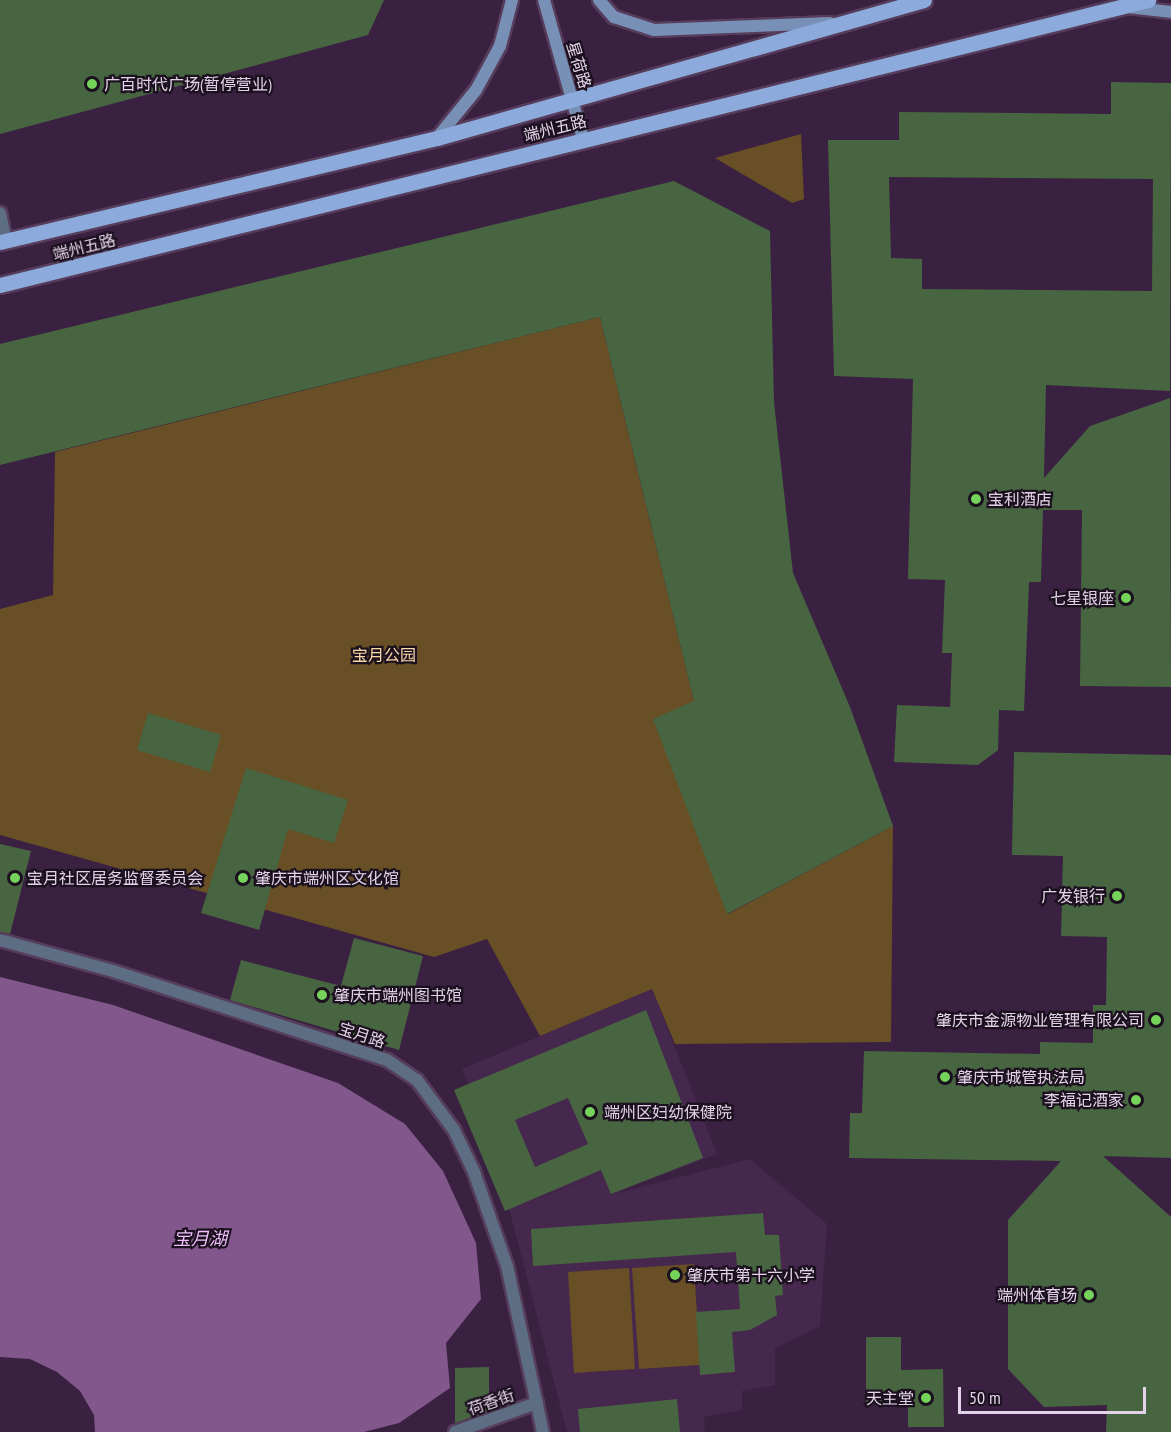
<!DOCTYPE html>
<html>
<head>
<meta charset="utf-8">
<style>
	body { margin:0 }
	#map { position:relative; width:1171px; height:1432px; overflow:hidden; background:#3b2141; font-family:"PT Sans Narrow","Noto Sans SC",sans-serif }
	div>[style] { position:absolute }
	.built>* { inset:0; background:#46274d }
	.green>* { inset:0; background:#684f25 }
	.water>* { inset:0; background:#82588c }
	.building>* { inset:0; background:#486541 }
	.roads { filter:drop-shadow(2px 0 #563d5c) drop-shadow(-2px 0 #563d5c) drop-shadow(0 2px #563d5c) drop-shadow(0 -2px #563d5c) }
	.street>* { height:12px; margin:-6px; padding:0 6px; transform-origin:6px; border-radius:6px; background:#5d6d84 }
	.secondary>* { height:12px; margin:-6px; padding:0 6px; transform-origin:6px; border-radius:6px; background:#7890b6 }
	.primary>* { height:15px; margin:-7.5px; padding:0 7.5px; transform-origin:7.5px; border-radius:7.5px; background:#8cabdc }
	.dots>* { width:16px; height:16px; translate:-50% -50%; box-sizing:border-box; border:3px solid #1b101e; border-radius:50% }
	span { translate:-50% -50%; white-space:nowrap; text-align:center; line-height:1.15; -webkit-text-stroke:4.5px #1b101e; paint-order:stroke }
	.street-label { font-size:16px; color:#e3d3e8 }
	.poi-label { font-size:16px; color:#e3d3e8 }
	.left { translate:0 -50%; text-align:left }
	.right { translate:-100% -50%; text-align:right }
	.park-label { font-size:16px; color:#f9d9a7 }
	.water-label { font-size:18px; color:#efbefb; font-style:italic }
	.scale { position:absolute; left:958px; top:1387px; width:188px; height:27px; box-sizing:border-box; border:3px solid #e3d3e8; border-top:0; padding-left:8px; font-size:18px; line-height:21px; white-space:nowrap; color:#e3d3e8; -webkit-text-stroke:4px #1b101e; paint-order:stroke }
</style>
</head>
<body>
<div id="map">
	<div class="built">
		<div style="clip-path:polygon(652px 989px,717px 1154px,610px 1195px,750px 1159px,827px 1224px,820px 1326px,775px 1348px,775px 1385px,742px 1391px,742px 1410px,704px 1417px,705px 1432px,567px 1432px,509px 1208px,602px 1175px,519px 1203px,462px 1069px)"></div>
	</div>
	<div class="green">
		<div style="clip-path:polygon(801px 134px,804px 199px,792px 203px,715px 158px)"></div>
		<div style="clip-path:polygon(600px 317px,694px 701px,728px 914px,893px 826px,891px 1042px,675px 1044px,652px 989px,540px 1036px,487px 939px,434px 957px,0 835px,0 609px,53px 595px,55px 452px)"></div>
		<div style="clip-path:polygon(694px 1264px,700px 1365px,639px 1369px,632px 1268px)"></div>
		<div style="clip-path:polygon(629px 1268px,635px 1369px,574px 1373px,568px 1272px)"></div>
	</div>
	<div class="water">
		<div style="clip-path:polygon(0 977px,113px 1005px,338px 1083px,405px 1124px,443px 1171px,476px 1243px,481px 1299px,446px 1343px,450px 1388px,399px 1423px,364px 1432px,95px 1432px,94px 1415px,80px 1391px,57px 1372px,30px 1359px,0 1357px)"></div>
	</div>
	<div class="building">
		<div style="clip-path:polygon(0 0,384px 0,368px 35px,0 134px)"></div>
		<div style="clip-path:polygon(evenodd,1111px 82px,1171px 83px,1170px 391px,1046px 385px,1044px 478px,1090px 426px,1170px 398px,1171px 687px,1080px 686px,1082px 510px,1043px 510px,1041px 582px,1029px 582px,1024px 711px,999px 710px,998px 750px,978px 765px,894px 762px,897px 705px,950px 707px,952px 653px,942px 653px,945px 580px,908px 579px,913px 379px,834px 376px,828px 140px,899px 140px,899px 112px,1111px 114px,1111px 82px,889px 177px,1153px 179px,1152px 291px,922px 289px,922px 259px,891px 258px,889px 177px)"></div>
		<div style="clip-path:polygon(674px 181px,770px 231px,774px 402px,793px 573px,850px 707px,893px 826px,727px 914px,653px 719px,694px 701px,600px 317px,0 465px,0 344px)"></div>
		<div style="clip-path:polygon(148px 713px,221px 735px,210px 772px,137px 750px)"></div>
		<div style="clip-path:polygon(1014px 752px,1171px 755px,1171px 1158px,1103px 1156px,1171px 1217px,1171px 1432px,1106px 1432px,1107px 1405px,1044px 1407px,1008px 1369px,1008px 1220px,1061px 1161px,849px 1158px,850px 1113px,862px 1113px,864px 1051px,1040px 1054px,1040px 1042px,1093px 1043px,1093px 1005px,1106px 1005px,1107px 937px,1061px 936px,1063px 856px,1012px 855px)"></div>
		<div style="clip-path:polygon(246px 768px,348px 800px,334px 843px,288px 829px,259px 930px,201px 913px)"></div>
		<div style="clip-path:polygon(0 844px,31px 851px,10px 934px,0 932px)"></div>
		<div style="clip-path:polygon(354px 938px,423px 956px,399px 1050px,230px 1000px,241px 960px,341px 986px)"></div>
		<div style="clip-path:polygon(evenodd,646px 1010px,703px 1158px,611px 1194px,601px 1170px,505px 1211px,454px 1090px,646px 1010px,568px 1098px,588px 1144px,535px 1167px,515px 1120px,568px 1098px)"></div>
		<div style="clip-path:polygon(763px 1213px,765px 1235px,779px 1235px,783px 1295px,775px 1296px,777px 1315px,750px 1330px,732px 1332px,735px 1372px,700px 1375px,696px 1312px,740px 1309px,736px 1252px,533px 1266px,531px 1229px)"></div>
		<div style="clip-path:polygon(866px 1337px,901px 1337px,901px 1370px,943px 1369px,944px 1427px,908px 1427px,908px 1404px,866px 1404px)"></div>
		<div style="clip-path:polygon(489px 1367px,489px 1411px,455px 1423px,455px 1368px)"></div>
		<div style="clip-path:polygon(677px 1399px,680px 1432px,580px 1432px,578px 1409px)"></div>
	</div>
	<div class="roads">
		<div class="street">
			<div style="left:0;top:213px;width:29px;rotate:78deg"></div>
			<div style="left:0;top:940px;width:117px;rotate:15.3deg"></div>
			<div style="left:113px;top:971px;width:288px;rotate:18deg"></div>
			<div style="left:387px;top:1060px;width:36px;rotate:34deg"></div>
			<div style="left:417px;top:1080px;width:62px;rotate:53.5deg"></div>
			<div style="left:454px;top:1130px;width:47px;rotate:64.5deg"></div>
			<div style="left:474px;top:1172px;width:100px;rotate:70.7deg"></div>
			<div style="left:507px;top:1266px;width:170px;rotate:77.8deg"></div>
			<div style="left:455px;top:1432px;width:87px;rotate:-19.5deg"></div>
		</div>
		<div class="secondary">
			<div style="left:544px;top:0;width:144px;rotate:74.3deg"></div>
			<div style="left:599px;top:0;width:23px;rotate:49deg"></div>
			<div style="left:614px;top:17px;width:42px;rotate:18deg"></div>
			<div style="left:654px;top:30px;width:176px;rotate:-2.3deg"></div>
			<div style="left:1127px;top:7px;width:44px;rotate:6.5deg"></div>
			<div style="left:437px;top:138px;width:62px;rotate:-50.9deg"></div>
			<div style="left:476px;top:90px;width:50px;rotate:-61.4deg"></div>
			<div style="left:500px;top:46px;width:48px;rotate:-75.4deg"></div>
		</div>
		<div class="primary">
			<div style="left:0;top:242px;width:449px;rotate:-13.4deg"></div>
			<div style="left:437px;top:138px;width:506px;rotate:-15.82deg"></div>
			<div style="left:0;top:285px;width:1183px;rotate:-13.94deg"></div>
		</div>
	</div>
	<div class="dots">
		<div style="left:92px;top:84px;background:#75d25b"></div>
		<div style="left:976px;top:499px;background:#75d25b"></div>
		<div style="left:1126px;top:598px;background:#75d25b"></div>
		<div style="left:15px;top:878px;background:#75d25b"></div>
		<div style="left:243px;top:878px;background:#75d25b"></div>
		<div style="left:1117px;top:896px;background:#75d25b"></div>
		<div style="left:322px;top:995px;background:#75d25b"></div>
		<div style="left:1156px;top:1020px;background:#75d25b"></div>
		<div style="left:945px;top:1077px;background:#75d25b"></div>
		<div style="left:1136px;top:1100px;background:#75d25b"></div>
		<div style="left:590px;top:1112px;background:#75d25b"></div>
		<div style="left:675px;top:1275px;background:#75d25b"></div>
		<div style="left:1089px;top:1295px;background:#75d25b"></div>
		<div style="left:926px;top:1398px;background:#75d25b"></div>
	</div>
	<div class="street-label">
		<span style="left:579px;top:65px;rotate:73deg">星荷路</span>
		<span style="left:555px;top:128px;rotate:-14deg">端州五路</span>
		<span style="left:84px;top:247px;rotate:-14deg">端州五路</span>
		<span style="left:362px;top:1035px;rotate:18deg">宝月路</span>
		<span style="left:491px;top:1402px;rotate:-19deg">荷香街</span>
	</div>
	<div class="poi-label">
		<span class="left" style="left:104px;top:84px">广百时代广场(暂停营业)</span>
		<span class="left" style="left:988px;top:499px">宝利酒店</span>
		<span class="right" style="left:1114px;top:598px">七星银座</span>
		<span class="left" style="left:27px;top:878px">宝月社区居务监督委员会</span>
		<span class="left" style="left:255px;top:878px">肇庆市端州区文化馆</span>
		<span class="right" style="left:1105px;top:896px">广发银行</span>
		<span class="left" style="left:334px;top:995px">肇庆市端州图书馆</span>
		<span class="right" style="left:1144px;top:1020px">肇庆市金源物业管理有限公司</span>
		<span class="left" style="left:957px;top:1077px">肇庆市城管执法局</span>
		<span class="right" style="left:1124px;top:1100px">李福记酒家</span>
		<span class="left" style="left:604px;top:1112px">端州区妇幼保健院</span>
		<span class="left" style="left:687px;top:1275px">肇庆市第十六小学</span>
		<span class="right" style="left:1077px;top:1295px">端州体育场</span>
		<span class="right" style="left:914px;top:1398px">天主堂</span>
	</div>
	<div class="park-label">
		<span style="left:384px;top:655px">宝月公园</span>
	</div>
	<div class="water-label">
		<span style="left:200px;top:1239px">宝月湖</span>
	</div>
	<div class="scale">50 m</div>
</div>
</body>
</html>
